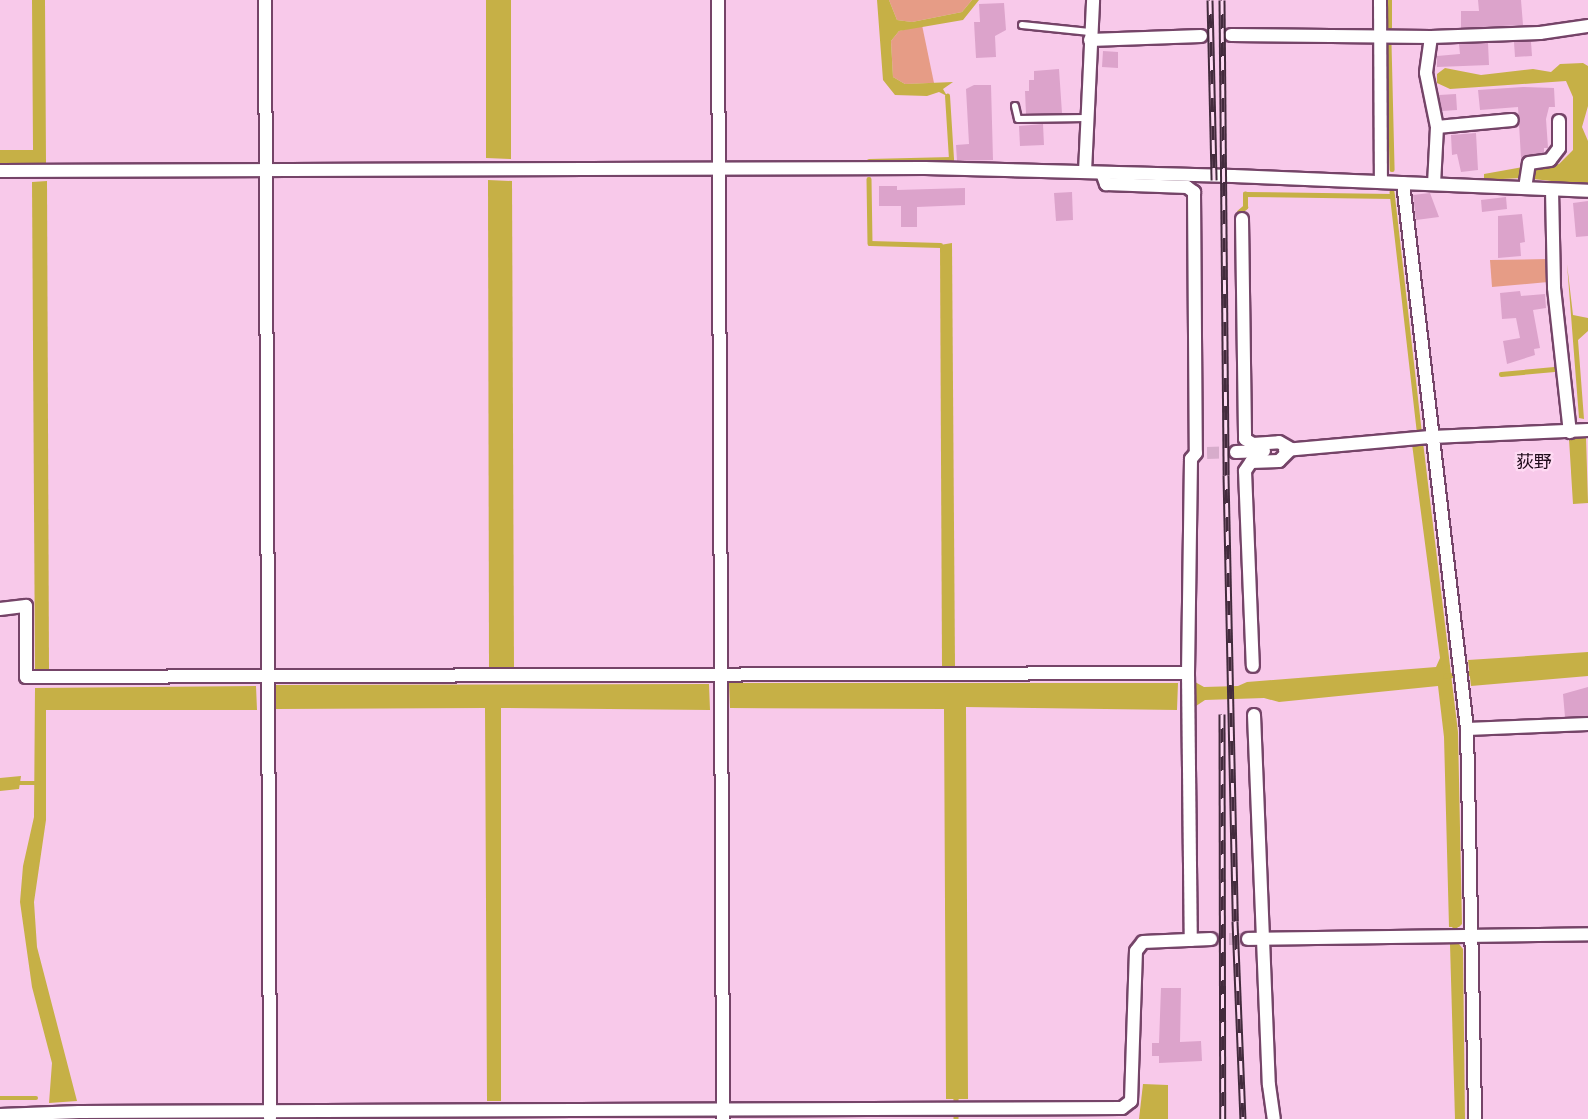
<!DOCTYPE html>
<html>
<head>
<meta charset="utf-8">
<style>
	body { margin:0 }
	#map { position:relative; width:1588px; height:1119px; overflow:hidden; background:#f8c9ea; font-family:Mulish,"Noto Sans JP",sans-serif }
	div>[style] { position:absolute }
	.green>* { inset:0; background:#e69c86 }
	.water>* { inset:0; background:#c6b046 }
	.stream>* { height:4.5px; margin:-2.25px; padding:0 2.25px; transform-origin:2.25px; border-radius:2.25px; background:#c6b046 }
	.building>* { inset:0; background:#dca3cb }
	.street-tunnel>* { height:12px; margin-top:-6px; transform-origin:0; background:repeating-linear-gradient(90deg,#d7accb 0 12px,transparent 0 18px) }
	.roads { filter:drop-shadow(2px 0 #754468) drop-shadow(-2px 0 #754468) drop-shadow(0 2px #754468) drop-shadow(0 -2px #754468) }
	.lane>* { height:6px; margin:-3px; padding:0 3px; transform-origin:3px; border-radius:3px; background:#fff }
	.street>* { height:12px; margin:-6px; padding:0 6px; transform-origin:6px; border-radius:6px; background:#fff }
	.rail>* { height:7px; margin-top:-3.5px; transform-origin:0; background:repeating-linear-gradient(90deg,#fedaf3 0 14px,#432b3d 0 28px); box-sizing:border-box; border-block:2px solid #432b3d }
	span { translate:-50% -50%; white-space:nowrap; text-align:center; line-height:1.15; -webkit-text-stroke:4.5px #fedaf3; paint-order:stroke }
	.neighbourhood-label { font-size:18px; color:#1e0a19 }
</style>
</head>
<body>
<div id="map">
	<div class="green">
		<div style="clip-path:polygon(889px 0,972px 0,962px 12px,912px 22px,897px 20px)"></div>
		<div style="clip-path:polygon(922px 25px,934px 83px,905px 84px,893px 77px,891px 41px,899px 31px)"></div>
		<div style="clip-path:polygon(1548px 259px,1548px 282px,1492px 287px,1490px 260px)"></div>
	</div>
	<div class="water">
		<div style="clip-path:polygon(32px 0,45px 0,46px 163px,0 163px,0 150px,33px 150px)"></div>
		<div style="clip-path:polygon(486px 0,511px 0,511px 159px,486px 158px)"></div>
		<div style="clip-path:polygon(877px 0,889px 0,897px 20px,912px 22px,962px 12px,972px 0,979px 0,963px 20px,899px 31px,891px 41px,893px 77px,905px 84px,953px 82px,943px 89px,947px 96px,939px 92px,927px 96px,895px 95px,883px 80px)"></div>
		<div style="clip-path:polygon(1583px 63px,1588px 66px,1588px 106px,1582px 127px,1588px 141px,1588px 185px,1533px 179px,1534px 170px,1559px 164px,1573px 150px,1573px 97px,1566px 81px,1450px 89px,1437px 83px,1437px 74px,1445px 68px,1481px 75px,1533px 69px,1551px 72px,1560px 64px)"></div>
		<div style="clip-path:polygon(1523px 167px,1521px 178px,1484px 180px,1484px 174px)"></div>
		<div style="clip-path:polygon(488px 180px,512px 181px,514px 668px,489px 668px)"></div>
		<div style="clip-path:polygon(47px 181px,49px 669px,35px 670px,32px 182px)"></div>
		<div style="clip-path:polygon(952px 243px,955px 667px,942px 667px,940px 245px)"></div>
		<div style="clip-path:polygon(1567px 264px,1573px 315px,1588px 318px,1588px 331px,1578px 340px,1584px 419px,1579px 418px)"></div>
		<div style="clip-path:polygon(1586px 437px,1588px 503px,1573px 504px,1569px 439px)"></div>
		<div style="clip-path:polygon(1423px 442px,1458px 732px,1462px 924px,1459px 927px,1449px 927px,1444px 737px,1438px 686px,1279px 702px,1264px 698px,1205px 700px,1196px 706px,1195px 682px,1204px 687px,1238px 686px,1247px 682px,1436px 667px,1440px 658px,1412px 444px)"></div>
		<div style="clip-path:polygon(1588px 652px,1588px 676px,1471px 686px,1468px 660px)"></div>
		<div style="clip-path:polygon(729px 683px,1178px 683px,1177px 710px,966px 707px,968px 1099px,946px 1099px,944px 709px,730px 708px)"></div>
		<div style="clip-path:polygon(709px 684px,710px 710px,501px 708px,501px 1101px,487px 1101px,485px 708px,275px 709px,276px 685px)"></div>
		<div style="clip-path:polygon(256px 686px,257px 710px,46px 710px,46px 820px,34px 902px,37px 947px,77px 1101px,49px 1103px,52px 1063px,32px 987px,20px 902px,23px 866px,34px 817px,35px 688px)"></div>
		<div style="clip-path:polygon(21px 776px,19px 789px,0 791px,0 778px)"></div>
		<div style="clip-path:polygon(1450px 944px,1459px 944px,1463px 949px,1465px 1119px,1455px 1119px)"></div>
		<div style="clip-path:polygon(1143px 1084px,1168px 1085px,1168px 1119px,1139px 1119px)"></div>
	</div>
	<div class="stream">
		<div style="left:1389px;top:27px;width:27px;rotate:-90deg"></div>
		<div style="left:1389px;top:43px;width:126px;rotate:88.6deg"></div>
		<div style="left:869px;top:161px;width:82px;rotate:-1.4deg"></div>
		<div style="left:951px;top:159px;width:63px;rotate:-93.6deg"></div>
		<div style="left:869px;top:179px;width:64px;rotate:89.1deg"></div>
		<div style="left:870px;top:243px;width:70px;rotate:1.6deg"></div>
		<div style="left:1392px;top:192px;width:238px;rotate:83.5deg"></div>
		<div style="left:1239px;top:212px;width:8px;rotate:-40deg"></div>
		<div style="left:1245px;top:207px;width:13px;rotate:-90deg"></div>
		<div style="left:1245px;top:194px;width:147px;rotate:0.8deg"></div>
		<div style="left:1501px;top:374px;width:53px;rotate:-5.4deg"></div>
		<div style="left:1445px;top:676px;width:24px;rotate:-7deg"></div>
		<div style="left:15px;top:783px;width:24px"></div>
		<div style="left:1455px;top:927px;width:17px;rotate:90deg"></div>
		<div style="left:0;top:1098px;width:36px"></div>
		<div style="left:956px;top:1099px;width:20px;rotate:90deg"></div>
	</div>
	<div class="building">
		<div style="clip-path:polygon(1478px 0,1521px 0,1523px 25px,1461px 28px,1461px 11px,1479px 11px)"></div>
		<div style="clip-path:polygon(1004px 3px,1006px 30px,995px 36px,996px 57px,976px 58px,974px 22px,980px 22px,979px 4px)"></div>
		<div style="clip-path:polygon(1514px 42px,1531px 42px,1532px 56px,1515px 57px)"></div>
		<div style="clip-path:polygon(1488px 43px,1489px 65px,1437px 67px,1437px 56px,1460px 54px,1459px 44px)"></div>
		<div style="clip-path:polygon(1103px 51px,1118px 52px,1118px 68px,1102px 67px)"></div>
		<div style="clip-path:polygon(1059px 69px,1062px 113px,1026px 114px,1025px 91px,1029px 91px,1029px 80px,1034px 80px,1034px 71px)"></div>
		<div style="clip-path:polygon(974px 85px,991px 85px,993px 160px,957px 161px,956px 145px,969px 144px,966px 89px)"></div>
		<div style="clip-path:polygon(1523px 87px,1554px 88px,1555px 107px,1549px 107px,1546px 119px,1548px 148px,1544px 148px,1544px 153px,1521px 158px,1518px 107px,1480px 110px,1478px 90px)"></div>
		<div style="clip-path:polygon(1456px 94px,1457px 110px,1442px 111px,1439px 95px)"></div>
		<div style="clip-path:polygon(1043px 124px,1044px 145px,1020px 146px,1019px 126px)"></div>
		<div style="clip-path:polygon(1476px 133px,1478px 170px,1461px 172px,1457px 154px,1452px 155px,1451px 135px)"></div>
		<div style="clip-path:polygon(879px 186px,897px 186px,897px 190px,965px 188px,965px 205px,917px 207px,917px 227px,901px 227px,901px 206px,879px 206px)"></div>
		<div style="clip-path:polygon(1072px 192px,1073px 220px,1056px 221px,1054px 193px)"></div>
		<div style="clip-path:polygon(1430px 193px,1439px 217px,1416px 220px,1413px 195px)"></div>
		<div style="clip-path:polygon(1506px 197px,1507px 209px,1482px 212px,1481px 200px)"></div>
		<div style="clip-path:polygon(1588px 201px,1588px 236px,1576px 237px,1573px 203px)"></div>
		<div style="clip-path:polygon(1522px 214px,1525px 242px,1520px 243px,1521px 256px,1498px 258px,1498px 216px)"></div>
		<div style="clip-path:polygon(1520px 291px,1521px 296px,1545px 294px,1546px 308px,1533px 310px,1540px 348px,1534px 349px,1535px 355px,1507px 364px,1503px 341px,1520px 338px,1516px 318px,1502px 319px,1500px 293px)"></div>
		<div style="clip-path:polygon(1588px 687px,1588px 716px,1565px 717px,1563px 694px)"></div>
		<div style="clip-path:polygon(1161px 988px,1181px 988px,1180px 1042px,1201px 1041px,1202px 1061px,1159px 1063px,1159px 1056px,1152px 1056px,1152px 1043px,1159px 1043px)"></div>
	</div>
	<div class="street-tunnel">
		<div style="left:1201px;top:36px;width:30px;rotate:-2deg"></div>
		<div style="left:1207px;top:453px;width:29px;rotate:-2deg"></div>
		<div style="left:1211px;top:939px;width:37px"></div>
	</div>
	<div class="roads">
		<div class="lane">
			<div style="left:1022px;top:25px;width:68px;rotate:5.9deg"></div>
			<div style="left:1015px;top:106px;width:13px;rotate:77deg"></div>
			<div style="left:1018px;top:119px;width:68px;rotate:-0.8deg"></div>
		</div>
		<div class="street">
			<div style="left:265px;top:0;width:1118px;rotate:89.74deg"></div>
			<div style="left:718px;top:0;width:1119px;rotate:89.74deg"></div>
			<div style="left:1380px;top:0;width:182px;rotate:89.7deg"></div>
			<div style="left:1231px;top:35px;width:200px;rotate:0.6deg"></div>
			<div style="left:1431px;top:37px;width:36px;rotate:98deg"></div>
			<div style="left:1426px;top:73px;width:55px;rotate:78.5deg"></div>
			<div style="left:1437px;top:127px;width:57px;rotate:93deg"></div>
			<div style="left:1431px;top:37px;width:109px;rotate:-2.1deg"></div>
			<div style="left:1540px;top:33px;width:49px;rotate:-8.3deg"></div>
			<div style="left:1090px;top:40px;width:111px;rotate:-2.1deg"></div>
			<div style="left:1437px;top:127px;width:75px;rotate:-5.3deg"></div>
			<div style="left:0;top:171px;width:925px;rotate:-0.19deg"></div>
			<div style="left:925px;top:168px;width:308px;rotate:1.5deg"></div>
			<div style="left:1233px;top:176px;width:355px;rotate:2.4deg"></div>
			<div style="left:1085px;top:172px;width:172px;rotate:-87.3deg"></div>
			<div style="left:1102px;top:173px;width:12px;rotate:70deg"></div>
			<div style="left:1106px;top:184px;width:81px;rotate:2.1deg"></div>
			<div style="left:1187px;top:187px;width:9px;rotate:36deg"></div>
			<div style="left:1194px;top:192px;width:261px;rotate:89.6deg"></div>
			<div style="left:1196px;top:453px;width:8px;rotate:130deg"></div>
			<div style="left:1191px;top:459px;width:214px;rotate:90.8deg"></div>
			<div style="left:1403px;top:183px;width:550px;rotate:83.31deg"></div>
			<div style="left:1467px;top:729px;width:390px;rotate:88.8deg"></div>
			<div style="left:1525px;top:188px;width:25px;rotate:-81deg"></div>
			<div style="left:1529px;top:163px;width:21px;rotate:-8deg"></div>
			<div style="left:1550px;top:160px;width:15px;rotate:-53deg"></div>
			<div style="left:1559px;top:148px;width:27px;rotate:-90deg"></div>
			<div style="left:1552px;top:190px;width:98px;rotate:88.8deg"></div>
			<div style="left:1554px;top:288px;width:145px;rotate:83.7deg"></div>
			<div style="left:1242px;top:219px;width:220px;rotate:89.2deg"></div>
			<div style="left:1245px;top:439px;width:9px;rotate:32deg"></div>
			<div style="left:1253px;top:444px;width:26px;rotate:-4deg"></div>
			<div style="left:1279px;top:442px;width:14px;rotate:30deg"></div>
			<div style="left:1291px;top:449px;width:17px;rotate:135deg"></div>
			<div style="left:1279px;top:461px;width:28px;rotate:178deg"></div>
			<div style="left:1251px;top:462px;width:11px;rotate:124deg"></div>
			<div style="left:1245px;top:471px;width:195px;rotate:87.7deg"></div>
			<div style="left:1285px;top:450px;width:148px;rotate:-5.1deg"></div>
			<div style="left:1432px;top:437px;width:156px;rotate:-2.6deg"></div>
			<div style="left:1236px;top:452px;width:28px;rotate:-2deg"></div>
			<div style="left:0;top:609px;width:26px;rotate:-7deg"></div>
			<div style="left:26px;top:606px;width:71px;rotate:90deg"></div>
			<div style="left:26px;top:677px;width:1162px;rotate:-0.2deg"></div>
			<div style="left:1188px;top:673px;width:267px;rotate:89.4deg"></div>
			<div style="left:1254px;top:715px;width:370px;rotate:87.7deg"></div>
			<div style="left:1269px;top:1085px;width:34px;rotate:82deg"></div>
			<div style="left:1467px;top:729px;width:121px;rotate:-2.4deg"></div>
			<div style="left:1248px;top:939px;width:340px;rotate:-0.8deg"></div>
			<div style="left:0;top:1115px;width:79px;rotate:-2.2deg"></div>
			<div style="left:79px;top:1112px;width:1043px;rotate:-0.22deg"></div>
			<div style="left:1122px;top:1108px;width:11px;rotate:-38deg"></div>
			<div style="left:1131px;top:1101px;width:150px;rotate:-88.1deg"></div>
			<div style="left:1136px;top:951px;width:11px;rotate:-52deg"></div>
			<div style="left:1143px;top:942px;width:68px;rotate:-2.5deg"></div>
		</div>
	</div>
	<div class="rail">
		<div style="left:1210px;top:0;width:180px;rotate:88.7deg"></div>
		<div style="left:1222px;top:0;width:475px;rotate:89.5deg"></div>
		<div style="left:1226px;top:475px;width:446px;rotate:88.8deg"></div>
		<div style="left:1235px;top:921px;width:198px;rotate:87.7deg"></div>
		<div style="left:1222px;top:714px;width:405px;rotate:89.9deg"></div>
	</div>
	<div class="neighbourhood-label">
		<span style="left:1534px;top:462px">荻野</span>
	</div>
</div>
</body>
</html>
